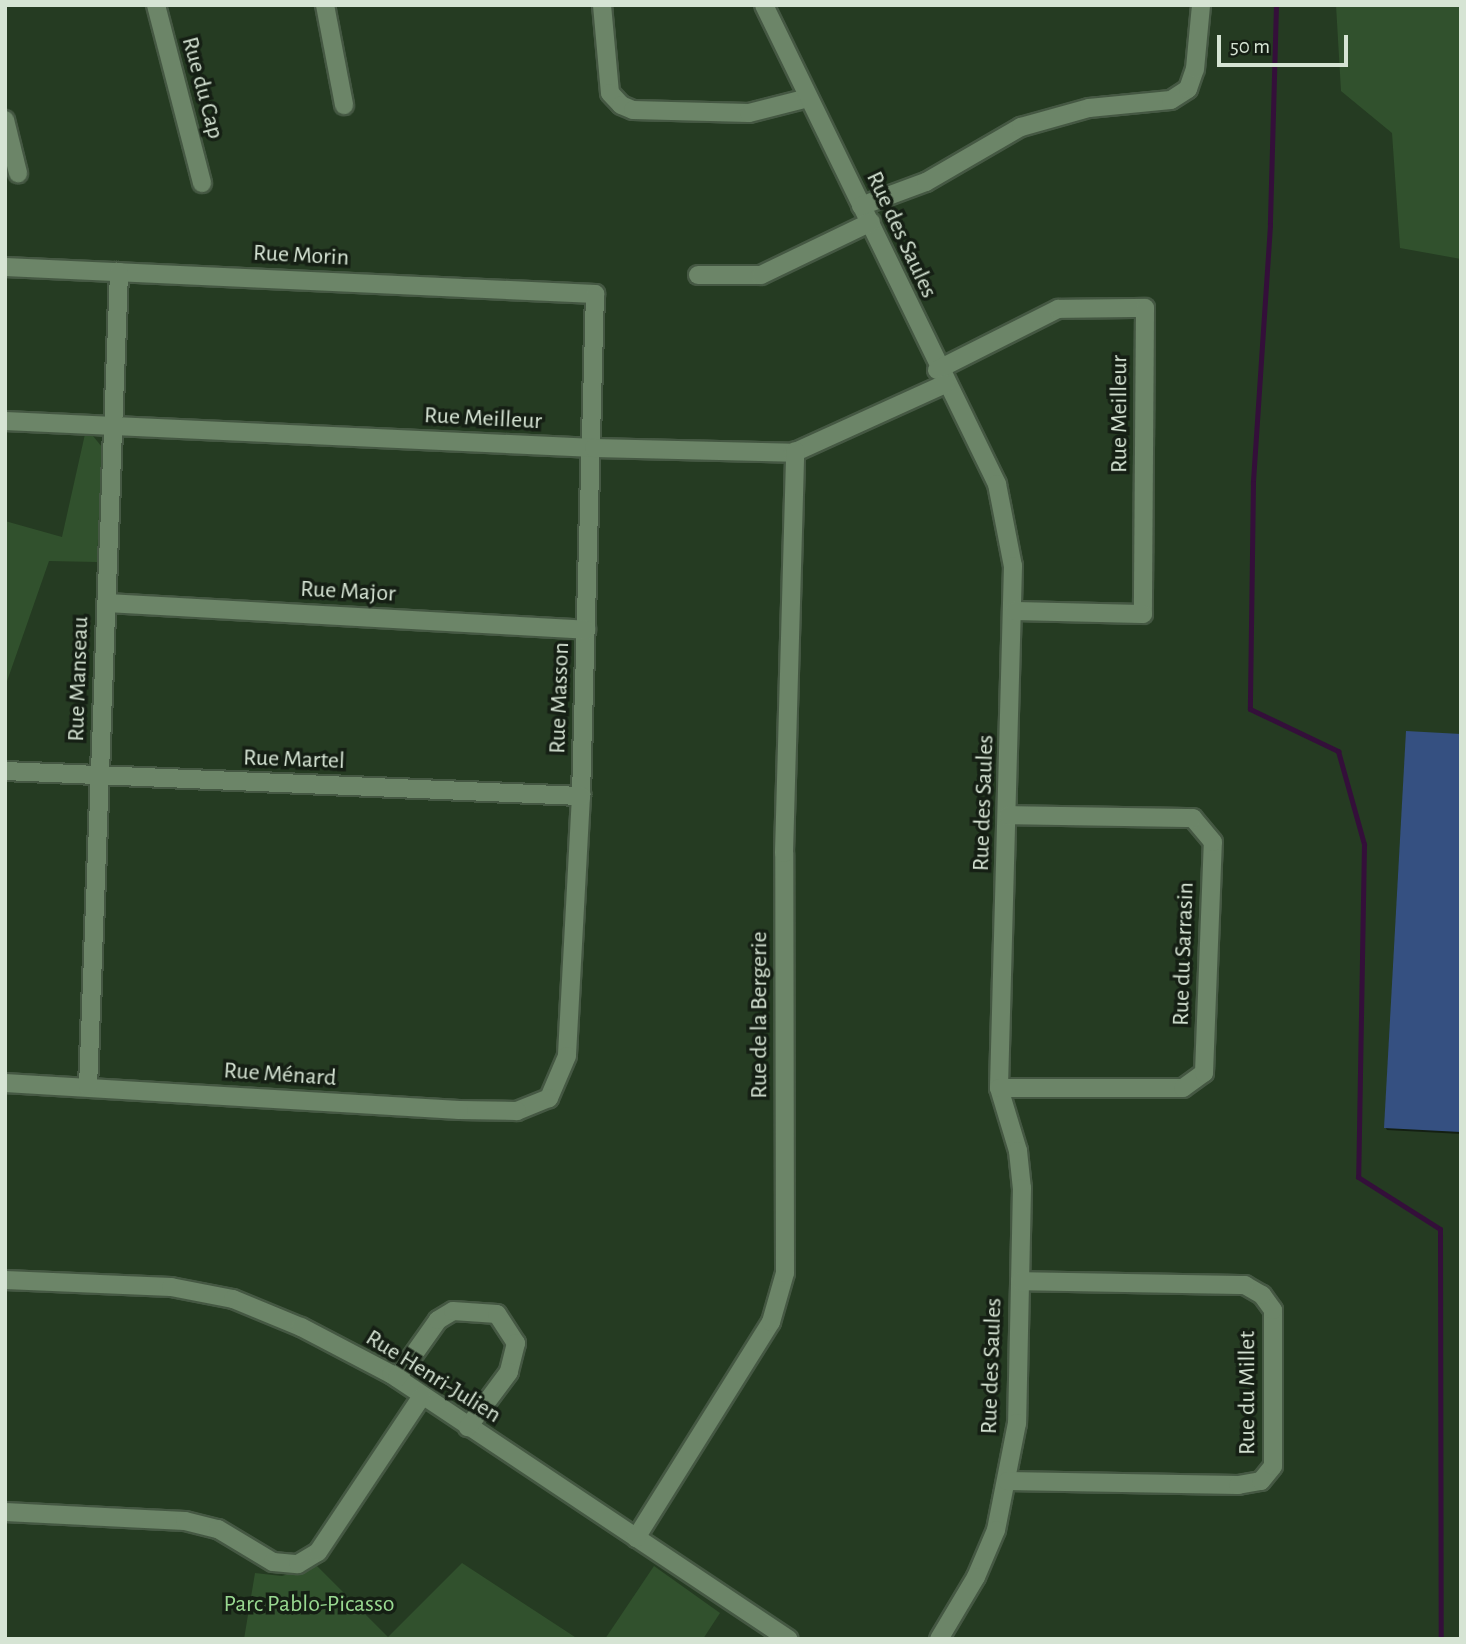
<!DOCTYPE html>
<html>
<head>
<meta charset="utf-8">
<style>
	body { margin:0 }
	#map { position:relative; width:1466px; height:1644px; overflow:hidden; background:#253b22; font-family:"Alegreya Sans",sans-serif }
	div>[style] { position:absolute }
	.green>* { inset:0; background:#31512d }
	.shadow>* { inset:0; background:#0007 }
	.stream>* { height:5px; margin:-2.5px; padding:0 2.5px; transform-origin:2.5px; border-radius:2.5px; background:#340f3a }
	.building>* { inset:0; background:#355081 }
	.roads { filter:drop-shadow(2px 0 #455843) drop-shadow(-2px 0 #455843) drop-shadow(0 2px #455843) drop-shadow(0 -2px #455843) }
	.minor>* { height:18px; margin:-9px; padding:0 9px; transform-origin:9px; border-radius:9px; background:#6c8568 }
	span { translate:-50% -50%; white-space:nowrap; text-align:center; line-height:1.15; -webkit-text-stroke:7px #151f14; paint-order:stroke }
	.street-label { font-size:24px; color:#d6e4d4 }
	.park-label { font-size:24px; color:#98d890 }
	.frame { position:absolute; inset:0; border:7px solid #d6e4d4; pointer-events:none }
	.scale { position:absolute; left:1217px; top:35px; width:131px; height:32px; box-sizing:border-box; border:4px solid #d6e4d4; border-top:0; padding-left:9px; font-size:21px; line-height:24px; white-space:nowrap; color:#d6e4d4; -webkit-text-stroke:5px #151f14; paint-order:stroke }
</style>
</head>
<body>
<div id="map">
	<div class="green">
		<div style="clip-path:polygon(1336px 5px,1461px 5px,1461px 259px,1400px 248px,1392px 133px,1341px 91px)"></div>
		<div style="clip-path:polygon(85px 434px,93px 436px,102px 447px,97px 562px,49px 561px,5px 687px,5px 521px,62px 537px)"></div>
		<div style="clip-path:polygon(462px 1563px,578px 1639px,244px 1639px,255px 1573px,282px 1576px,316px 1565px,388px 1637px)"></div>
		<div style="clip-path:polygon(654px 1566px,720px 1613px,703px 1639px,605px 1639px)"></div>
	</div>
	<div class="shadow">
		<div style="clip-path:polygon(1461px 736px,1461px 1134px,1387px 1130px,1385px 1127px)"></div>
	</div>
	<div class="stream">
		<div style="left:1276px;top:5px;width:220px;rotate:91.6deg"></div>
		<div style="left:1270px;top:225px;width:259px;rotate:93.8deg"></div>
		<div style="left:1253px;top:483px;width:226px;rotate:90.8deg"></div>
		<div style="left:1250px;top:709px;width:98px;rotate:25.5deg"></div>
		<div style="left:1338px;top:751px;width:97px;rotate:74.4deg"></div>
		<div style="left:1364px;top:844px;width:333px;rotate:91deg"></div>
		<div style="left:1358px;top:1177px;width:97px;rotate:32.4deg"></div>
		<div style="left:1440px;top:1229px;width:410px;rotate:89.9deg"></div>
	</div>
	<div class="building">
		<div style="clip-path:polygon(1406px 731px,1461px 734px,1461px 1132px,1384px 1128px)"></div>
	</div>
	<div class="roads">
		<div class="minor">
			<div style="left:156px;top:5px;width:184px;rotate:75.5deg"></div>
			<div style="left:325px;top:5px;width:102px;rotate:79.2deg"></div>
			<div style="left:602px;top:5px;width:88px;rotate:84.8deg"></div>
			<div style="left:610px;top:93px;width:16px;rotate:47deg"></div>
			<div style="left:621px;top:105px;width:13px;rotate:23deg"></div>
			<div style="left:633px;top:110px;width:116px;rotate:1.5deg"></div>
			<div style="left:749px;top:113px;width:61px;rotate:-14.3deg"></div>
			<div style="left:764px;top:5px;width:533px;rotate:64.06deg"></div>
			<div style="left:997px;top:484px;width:84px;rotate:79deg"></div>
			<div style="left:1013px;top:566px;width:522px;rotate:91.54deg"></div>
			<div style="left:999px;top:1088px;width:66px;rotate:73.2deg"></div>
			<div style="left:1018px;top:1151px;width:37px;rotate:84deg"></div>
			<div style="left:1022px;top:1188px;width:235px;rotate:91.2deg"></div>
			<div style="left:1017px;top:1423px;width:109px;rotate:101.1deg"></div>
			<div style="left:996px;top:1530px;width:51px;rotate:113.1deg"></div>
			<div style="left:976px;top:1577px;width:72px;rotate:120.8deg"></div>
			<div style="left:5px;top:120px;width:55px;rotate:76.2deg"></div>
			<div style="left:861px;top:206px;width:69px;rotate:-20.3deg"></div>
			<div style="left:926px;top:182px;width:110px;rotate:-30.1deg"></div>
			<div style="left:1021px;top:127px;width:71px;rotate:-15.6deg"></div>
			<div style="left:1089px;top:108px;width:82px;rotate:-5.6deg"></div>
			<div style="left:1171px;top:100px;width:20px;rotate:-33deg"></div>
			<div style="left:1188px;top:89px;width:21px;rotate:-71deg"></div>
			<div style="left:1195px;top:69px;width:64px;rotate:-84.6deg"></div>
			<div style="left:5px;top:267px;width:591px;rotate:2.62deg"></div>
			<div style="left:595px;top:294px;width:502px;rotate:91.6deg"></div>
			<div style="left:581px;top:796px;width:260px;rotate:93.1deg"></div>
			<div style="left:567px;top:1056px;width:46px;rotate:113.2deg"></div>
			<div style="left:549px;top:1098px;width:35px;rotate:158deg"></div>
			<div style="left:517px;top:1111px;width:58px;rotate:-179deg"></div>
			<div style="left:459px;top:1110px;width:455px;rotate:-176.6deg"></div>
			<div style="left:698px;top:275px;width:63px"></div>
			<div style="left:761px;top:275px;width:122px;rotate:-25.7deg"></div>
			<div style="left:937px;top:370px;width:136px;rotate:-26.8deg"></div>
			<div style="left:1058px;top:309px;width:87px;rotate:-0.7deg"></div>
			<div style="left:1145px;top:308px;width:306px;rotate:90.4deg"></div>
			<div style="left:1143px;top:614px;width:129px;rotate:-178.7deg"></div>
			<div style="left:5px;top:421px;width:590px;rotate:2.62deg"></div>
			<div style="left:594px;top:448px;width:199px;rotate:1.4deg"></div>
			<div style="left:793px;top:453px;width:167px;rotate:-24.4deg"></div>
			<div style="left:107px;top:603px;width:480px;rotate:3.2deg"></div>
			<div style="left:5px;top:771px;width:577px;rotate:2.49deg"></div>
			<div style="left:88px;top:1087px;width:816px;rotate:-87.82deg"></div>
			<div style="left:999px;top:1088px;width:184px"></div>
			<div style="left:1183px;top:1088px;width:26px;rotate:-36deg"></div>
			<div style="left:1204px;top:1073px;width:231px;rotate:-87.8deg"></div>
			<div style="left:1213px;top:842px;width:31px;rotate:-130deg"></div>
			<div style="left:1193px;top:818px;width:185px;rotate:-179.1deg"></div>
			<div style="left:5px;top:1280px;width:166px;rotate:2.4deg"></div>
			<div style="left:171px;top:1287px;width:63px;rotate:11deg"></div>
			<div style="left:233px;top:1299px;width:74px;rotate:22.4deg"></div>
			<div style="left:301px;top:1327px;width:102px;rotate:27.6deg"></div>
			<div style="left:391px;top:1374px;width:478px;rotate:33.7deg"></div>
			<div style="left:397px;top:1378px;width:71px;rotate:-54.7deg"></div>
			<div style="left:438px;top:1320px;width:17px;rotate:-31deg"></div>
			<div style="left:453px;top:1311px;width:44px;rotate:3.9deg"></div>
			<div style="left:497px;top:1314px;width:35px;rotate:57deg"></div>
			<div style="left:516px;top:1343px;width:30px;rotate:104deg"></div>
			<div style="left:509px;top:1372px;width:69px;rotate:126.7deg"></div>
			<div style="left:1007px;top:1481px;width:231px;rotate:1deg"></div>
			<div style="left:1238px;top:1485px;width:23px;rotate:-10deg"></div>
			<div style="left:1261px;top:1481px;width:19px;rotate:-51deg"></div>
			<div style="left:1273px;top:1466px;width:156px;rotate:-90deg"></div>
			<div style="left:1273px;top:1310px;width:19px;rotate:-126deg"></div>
			<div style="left:1262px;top:1295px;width:20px;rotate:-150deg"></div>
			<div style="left:1245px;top:1285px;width:225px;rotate:-179deg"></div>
			<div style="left:5px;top:1512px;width:180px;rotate:2.9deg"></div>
			<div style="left:185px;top:1521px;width:34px;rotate:14deg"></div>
			<div style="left:218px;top:1529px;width:64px;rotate:31deg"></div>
			<div style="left:273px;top:1562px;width:25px;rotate:5deg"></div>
			<div style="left:298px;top:1564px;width:23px;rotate:-31deg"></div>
			<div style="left:318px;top:1552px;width:187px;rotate:-56.3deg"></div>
			<div style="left:636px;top:1538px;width:255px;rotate:-58deg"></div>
			<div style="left:771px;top:1322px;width:51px;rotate:-74.1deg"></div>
			<div style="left:785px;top:1273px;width:420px;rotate:-90.1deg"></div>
			<div style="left:784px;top:853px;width:402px;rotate:-88.4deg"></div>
		</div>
	</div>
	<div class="street-label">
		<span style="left:202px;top:88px;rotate:75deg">Rue du Cap</span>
		<span style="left:901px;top:235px;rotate:65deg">Rue des Saules</span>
		<span style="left:301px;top:256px;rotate:3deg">Rue Morin</span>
		<span style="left:1120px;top:414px;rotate:-90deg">Rue Meilleur</span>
		<span style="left:483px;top:419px;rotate:3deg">Rue Meilleur</span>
		<span style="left:348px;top:592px;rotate:3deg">Rue Major</span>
		<span style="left:79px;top:679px;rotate:-88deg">Rue Manseau</span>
		<span style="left:560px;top:698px;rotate:-88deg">Rue Masson</span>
		<span style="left:294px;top:760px;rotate:2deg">Rue Martel</span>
		<span style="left:984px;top:803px;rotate:-88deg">Rue des Saules</span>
		<span style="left:1184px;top:954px;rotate:-88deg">Rue du Sarrasin</span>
		<span style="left:760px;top:1015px;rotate:-90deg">Rue de la Bergerie</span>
		<span style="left:280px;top:1075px;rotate:4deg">Rue Ménard</span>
		<span style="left:992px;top:1366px;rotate:-88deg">Rue des Saules</span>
		<span style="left:433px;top:1377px;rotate:32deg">Rue Henri-Julien</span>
		<span style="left:1248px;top:1393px;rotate:-90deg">Rue du Millet</span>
	</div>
	<div class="park-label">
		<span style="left:309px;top:1605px">Parc Pablo-Picasso</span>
	</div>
	<div class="frame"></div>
	<div class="scale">50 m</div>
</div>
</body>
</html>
